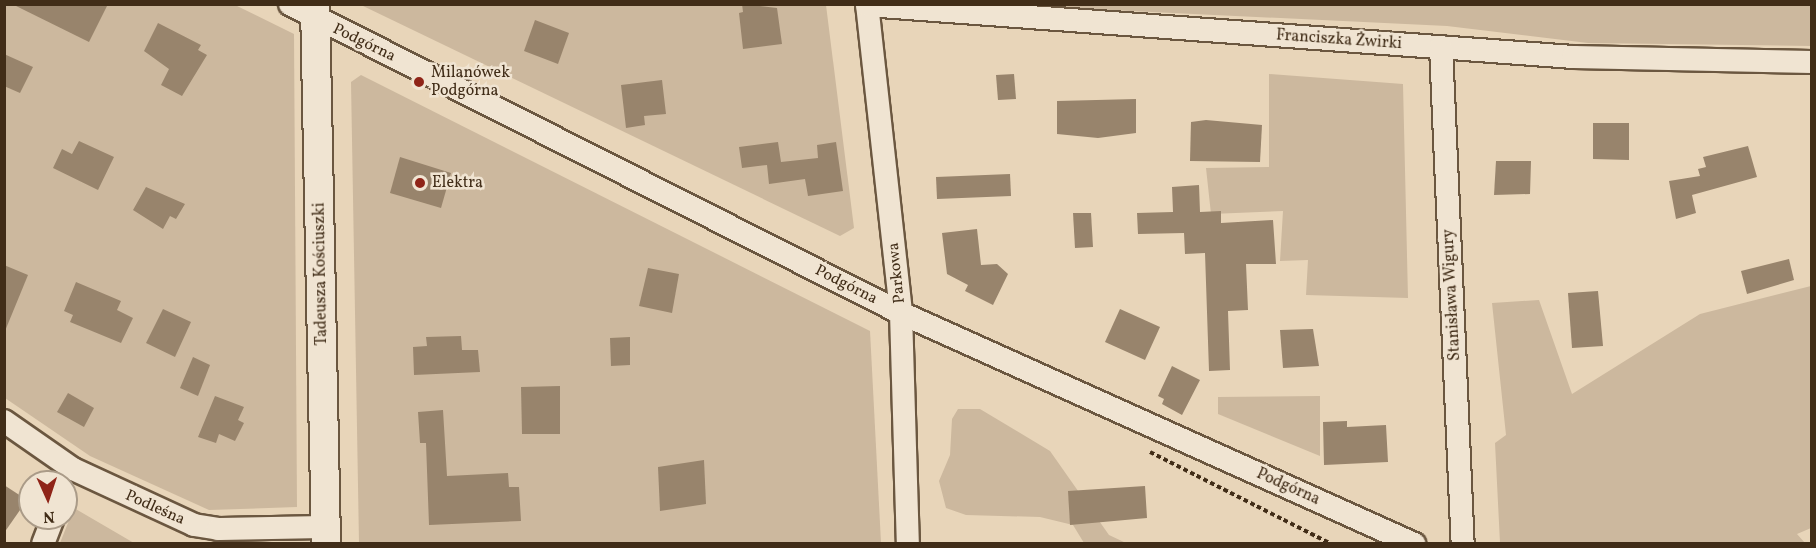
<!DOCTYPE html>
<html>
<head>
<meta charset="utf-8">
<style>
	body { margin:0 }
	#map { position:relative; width:1816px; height:548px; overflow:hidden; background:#e8d5b9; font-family:Vollkorn,serif }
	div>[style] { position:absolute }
	.green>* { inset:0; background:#ccb89e }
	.building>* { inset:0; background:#98846c }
	.path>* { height:4px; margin-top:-2px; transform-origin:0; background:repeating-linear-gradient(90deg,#412d18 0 4.5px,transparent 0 7.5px) }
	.roads { filter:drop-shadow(2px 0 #6b5740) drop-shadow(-2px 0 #6b5740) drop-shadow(0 2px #6b5740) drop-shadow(0 -2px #6b5740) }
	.minor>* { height:22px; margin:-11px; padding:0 11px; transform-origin:11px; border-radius:11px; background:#f0e4d2 }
	.tertiary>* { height:28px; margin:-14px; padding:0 14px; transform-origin:14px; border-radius:14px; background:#f0e4d2 }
	.dots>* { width:16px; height:16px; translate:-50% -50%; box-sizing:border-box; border:3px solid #f0e4d2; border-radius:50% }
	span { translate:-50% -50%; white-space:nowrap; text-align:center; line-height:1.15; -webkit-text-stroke:5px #f0e4d2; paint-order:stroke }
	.street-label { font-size:16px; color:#412d18 }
	.poi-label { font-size:16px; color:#412d18 }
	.left { translate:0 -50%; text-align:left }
	.frame { position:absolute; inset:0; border:6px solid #412d18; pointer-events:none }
	.north { position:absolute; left:18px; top:470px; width:60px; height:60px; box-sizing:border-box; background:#f0e4d2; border:2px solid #aa9b88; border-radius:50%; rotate:177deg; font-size:16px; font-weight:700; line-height:24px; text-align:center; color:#412d18 }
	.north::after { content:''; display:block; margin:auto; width:21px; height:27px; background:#8f2418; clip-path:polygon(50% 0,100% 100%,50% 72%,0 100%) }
</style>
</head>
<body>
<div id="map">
	<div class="green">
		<div style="clip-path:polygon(4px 5px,235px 5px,294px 34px,297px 507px,209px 510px,90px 456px,5px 398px)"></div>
		<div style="clip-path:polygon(361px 5px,826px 5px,854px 228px,840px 236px)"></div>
		<div style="clip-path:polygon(1007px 5px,1811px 5px,1811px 46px,1588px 43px,1447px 26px)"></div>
		<div style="clip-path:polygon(1269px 74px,1403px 84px,1408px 298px,1306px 295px,1308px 260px,1280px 261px,1283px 211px,1211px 214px,1206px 168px,1269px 167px)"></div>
		<div style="clip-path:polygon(361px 75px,870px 331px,881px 543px,359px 543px,351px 82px)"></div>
		<div style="clip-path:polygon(1811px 286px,1811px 528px,1797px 534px,1805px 543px,1500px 543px,1495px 443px,1506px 435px,1492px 303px,1539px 300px,1572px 394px,1700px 314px)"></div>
		<div style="clip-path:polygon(1320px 396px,1320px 456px,1218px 414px,1218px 397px)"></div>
		<div style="clip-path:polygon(958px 409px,980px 409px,1050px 451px,1109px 535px,1126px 543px,1084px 543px,1073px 525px,1040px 517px,966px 515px,946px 508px,939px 481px,950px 455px,952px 419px)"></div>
		<div style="clip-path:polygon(74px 508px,134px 543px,60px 543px)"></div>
	</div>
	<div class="building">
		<div style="clip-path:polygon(12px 4px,108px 4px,89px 42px)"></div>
		<div style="clip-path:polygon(742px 4px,777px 8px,782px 44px,743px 49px,739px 13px,743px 12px)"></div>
		<div style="clip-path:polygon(535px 20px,569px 33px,558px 64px,524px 51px)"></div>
		<div style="clip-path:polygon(158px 23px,201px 45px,198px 50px,207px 55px,182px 96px,161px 85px,169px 69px,144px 51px)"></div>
		<div style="clip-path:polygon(4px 54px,33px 67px,20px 93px,4px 86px)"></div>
		<div style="clip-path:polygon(1014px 74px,1016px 99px,998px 100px,996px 75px)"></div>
		<div style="clip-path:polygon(662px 80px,666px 114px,644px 116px,645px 125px,626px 128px,621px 85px)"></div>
		<div style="clip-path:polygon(1136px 99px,1136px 133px,1098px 138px,1057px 134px,1057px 101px)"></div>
		<div style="clip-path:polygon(1206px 120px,1262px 125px,1260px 162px,1190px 161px,1191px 122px)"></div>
		<div style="clip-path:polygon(1593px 123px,1629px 123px,1629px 160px,1593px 159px)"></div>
		<div style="clip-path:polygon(79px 141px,114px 157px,98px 190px,53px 168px,62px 149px,72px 154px)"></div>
		<div style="clip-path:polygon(778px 142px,781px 162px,818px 158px,817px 145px,836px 142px,843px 191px,808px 196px,805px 179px,769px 184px,767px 165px,742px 168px,739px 147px)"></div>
		<div style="clip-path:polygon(1748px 146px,1757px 177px,1692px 195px,1696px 213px,1676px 219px,1669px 181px,1700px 176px,1698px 169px,1706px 167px,1703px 157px)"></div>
		<div style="clip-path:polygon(400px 157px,451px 173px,441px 208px,390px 193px)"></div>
		<div style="clip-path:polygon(1496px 161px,1531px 161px,1530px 194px,1494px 195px)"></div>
		<div style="clip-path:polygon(1010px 174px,1011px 196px,937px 199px,936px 177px)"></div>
		<div style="clip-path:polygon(1199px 185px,1200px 212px,1221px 211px,1221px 223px,1273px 220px,1276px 264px,1246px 264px,1248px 310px,1228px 311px,1230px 370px,1209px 371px,1205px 253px,1185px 254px,1184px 233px,1138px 234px,1137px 213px,1173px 212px,1172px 187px)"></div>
		<div style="clip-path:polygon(146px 187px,185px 204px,176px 219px,170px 216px,163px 229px,133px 210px)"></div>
		<div style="clip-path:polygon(1073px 213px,1091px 213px,1093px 247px,1075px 248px)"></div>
		<div style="clip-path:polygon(977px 229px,981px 265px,997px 264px,1008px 274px,993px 305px,965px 291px,968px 285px,947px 274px,942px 233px)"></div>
		<div style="clip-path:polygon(1789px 259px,1794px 280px,1747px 294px,1741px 271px)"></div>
		<div style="clip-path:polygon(4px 265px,28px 275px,5px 331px,4px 331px)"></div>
		<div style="clip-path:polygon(648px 268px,679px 274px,672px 313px,639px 306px)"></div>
		<div style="clip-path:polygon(76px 282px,121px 301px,117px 310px,133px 318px,121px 343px,70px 322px,73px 315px,64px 311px)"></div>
		<div style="clip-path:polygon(1598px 291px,1603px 346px,1572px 348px,1568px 293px)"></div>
		<div style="clip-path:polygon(163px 309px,191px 322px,175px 357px,146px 343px)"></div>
		<div style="clip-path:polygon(1120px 309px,1160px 327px,1145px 360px,1105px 342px)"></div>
		<div style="clip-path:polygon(1313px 329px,1319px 366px,1283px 368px,1280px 330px)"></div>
		<div style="clip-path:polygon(461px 336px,462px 350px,478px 350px,480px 372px,414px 375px,413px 347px,427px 346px,426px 337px)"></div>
		<div style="clip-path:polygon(630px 337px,630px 365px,611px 366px,610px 338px)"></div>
		<div style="clip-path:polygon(193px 357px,210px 365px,198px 396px,180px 388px)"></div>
		<div style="clip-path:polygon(1172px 366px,1200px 380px,1182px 415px,1162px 404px,1164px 399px,1158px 396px)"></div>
		<div style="clip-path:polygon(560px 386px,560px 434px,522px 434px,521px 387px)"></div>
		<div style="clip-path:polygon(68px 393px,94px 408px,84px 427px,57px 412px)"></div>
		<div style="clip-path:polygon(215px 396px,244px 407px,238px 420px,244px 423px,235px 441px,219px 434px,216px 443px,198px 437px)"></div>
		<div style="clip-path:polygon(443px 410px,447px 476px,508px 473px,509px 487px,519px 487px,521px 521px,429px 525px,426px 443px,420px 443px,418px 412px)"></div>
		<div style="clip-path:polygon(1347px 421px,1347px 427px,1386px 425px,1388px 462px,1324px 465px,1323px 422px)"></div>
		<div style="clip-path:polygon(704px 460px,706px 504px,660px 511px,658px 467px)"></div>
		<div style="clip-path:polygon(4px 485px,27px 500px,4px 533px)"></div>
		<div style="clip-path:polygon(1145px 486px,1147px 518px,1070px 525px,1068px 491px)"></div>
	</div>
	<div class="path">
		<div style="left:1150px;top:452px;width:203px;rotate:26.9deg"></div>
	</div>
	<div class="roads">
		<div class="minor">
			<div style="left:290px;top:4px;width:685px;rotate:26.83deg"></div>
			<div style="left:901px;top:313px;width:563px;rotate:24.24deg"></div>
			<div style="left:867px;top:4px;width:311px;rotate:83.7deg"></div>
			<div style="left:901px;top:313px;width:231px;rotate:88.3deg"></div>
			<div style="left:867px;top:5px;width:708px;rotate:4.21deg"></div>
			<div style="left:1573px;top:57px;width:239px;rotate:1.2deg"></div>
			<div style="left:1441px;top:47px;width:497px;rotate:87.5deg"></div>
			<div style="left:4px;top:421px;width:84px;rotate:34.8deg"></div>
			<div style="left:73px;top:469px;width:133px;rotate:24.8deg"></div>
			<div style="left:194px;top:525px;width:24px;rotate:9deg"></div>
			<div style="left:218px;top:529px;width:107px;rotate:-1.1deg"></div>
			<div style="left:43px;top:544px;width:28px;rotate:-69deg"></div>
		</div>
		<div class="tertiary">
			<div style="left:315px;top:4px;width:540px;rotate:88.83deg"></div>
		</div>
	</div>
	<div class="dots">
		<div style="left:419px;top:82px;background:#8f2418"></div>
		<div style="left:420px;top:183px;background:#8f2418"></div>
	</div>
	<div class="street-label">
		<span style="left:1339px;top:40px;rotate:4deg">Franciszka Żwirki</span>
		<span style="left:364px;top:43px;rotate:26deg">Podgórna</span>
		<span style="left:897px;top:273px;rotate:-96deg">Parkowa</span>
		<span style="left:321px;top:274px;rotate:-91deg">Tadeusza Kościuszki</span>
		<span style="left:846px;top:285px;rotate:27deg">Podgórna</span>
		<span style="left:1452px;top:295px;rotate:-93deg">Stanisława Wigury</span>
		<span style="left:1288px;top:487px;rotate:24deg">Podgórna</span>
		<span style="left:155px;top:508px;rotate:24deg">Podleśna</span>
	</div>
	<div class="poi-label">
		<span class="left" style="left:431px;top:82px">Milanówek<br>Podgórna</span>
		<span class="left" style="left:432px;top:183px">Elektra</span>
	</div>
	<div class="frame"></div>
	<div class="north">N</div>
</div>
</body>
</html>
